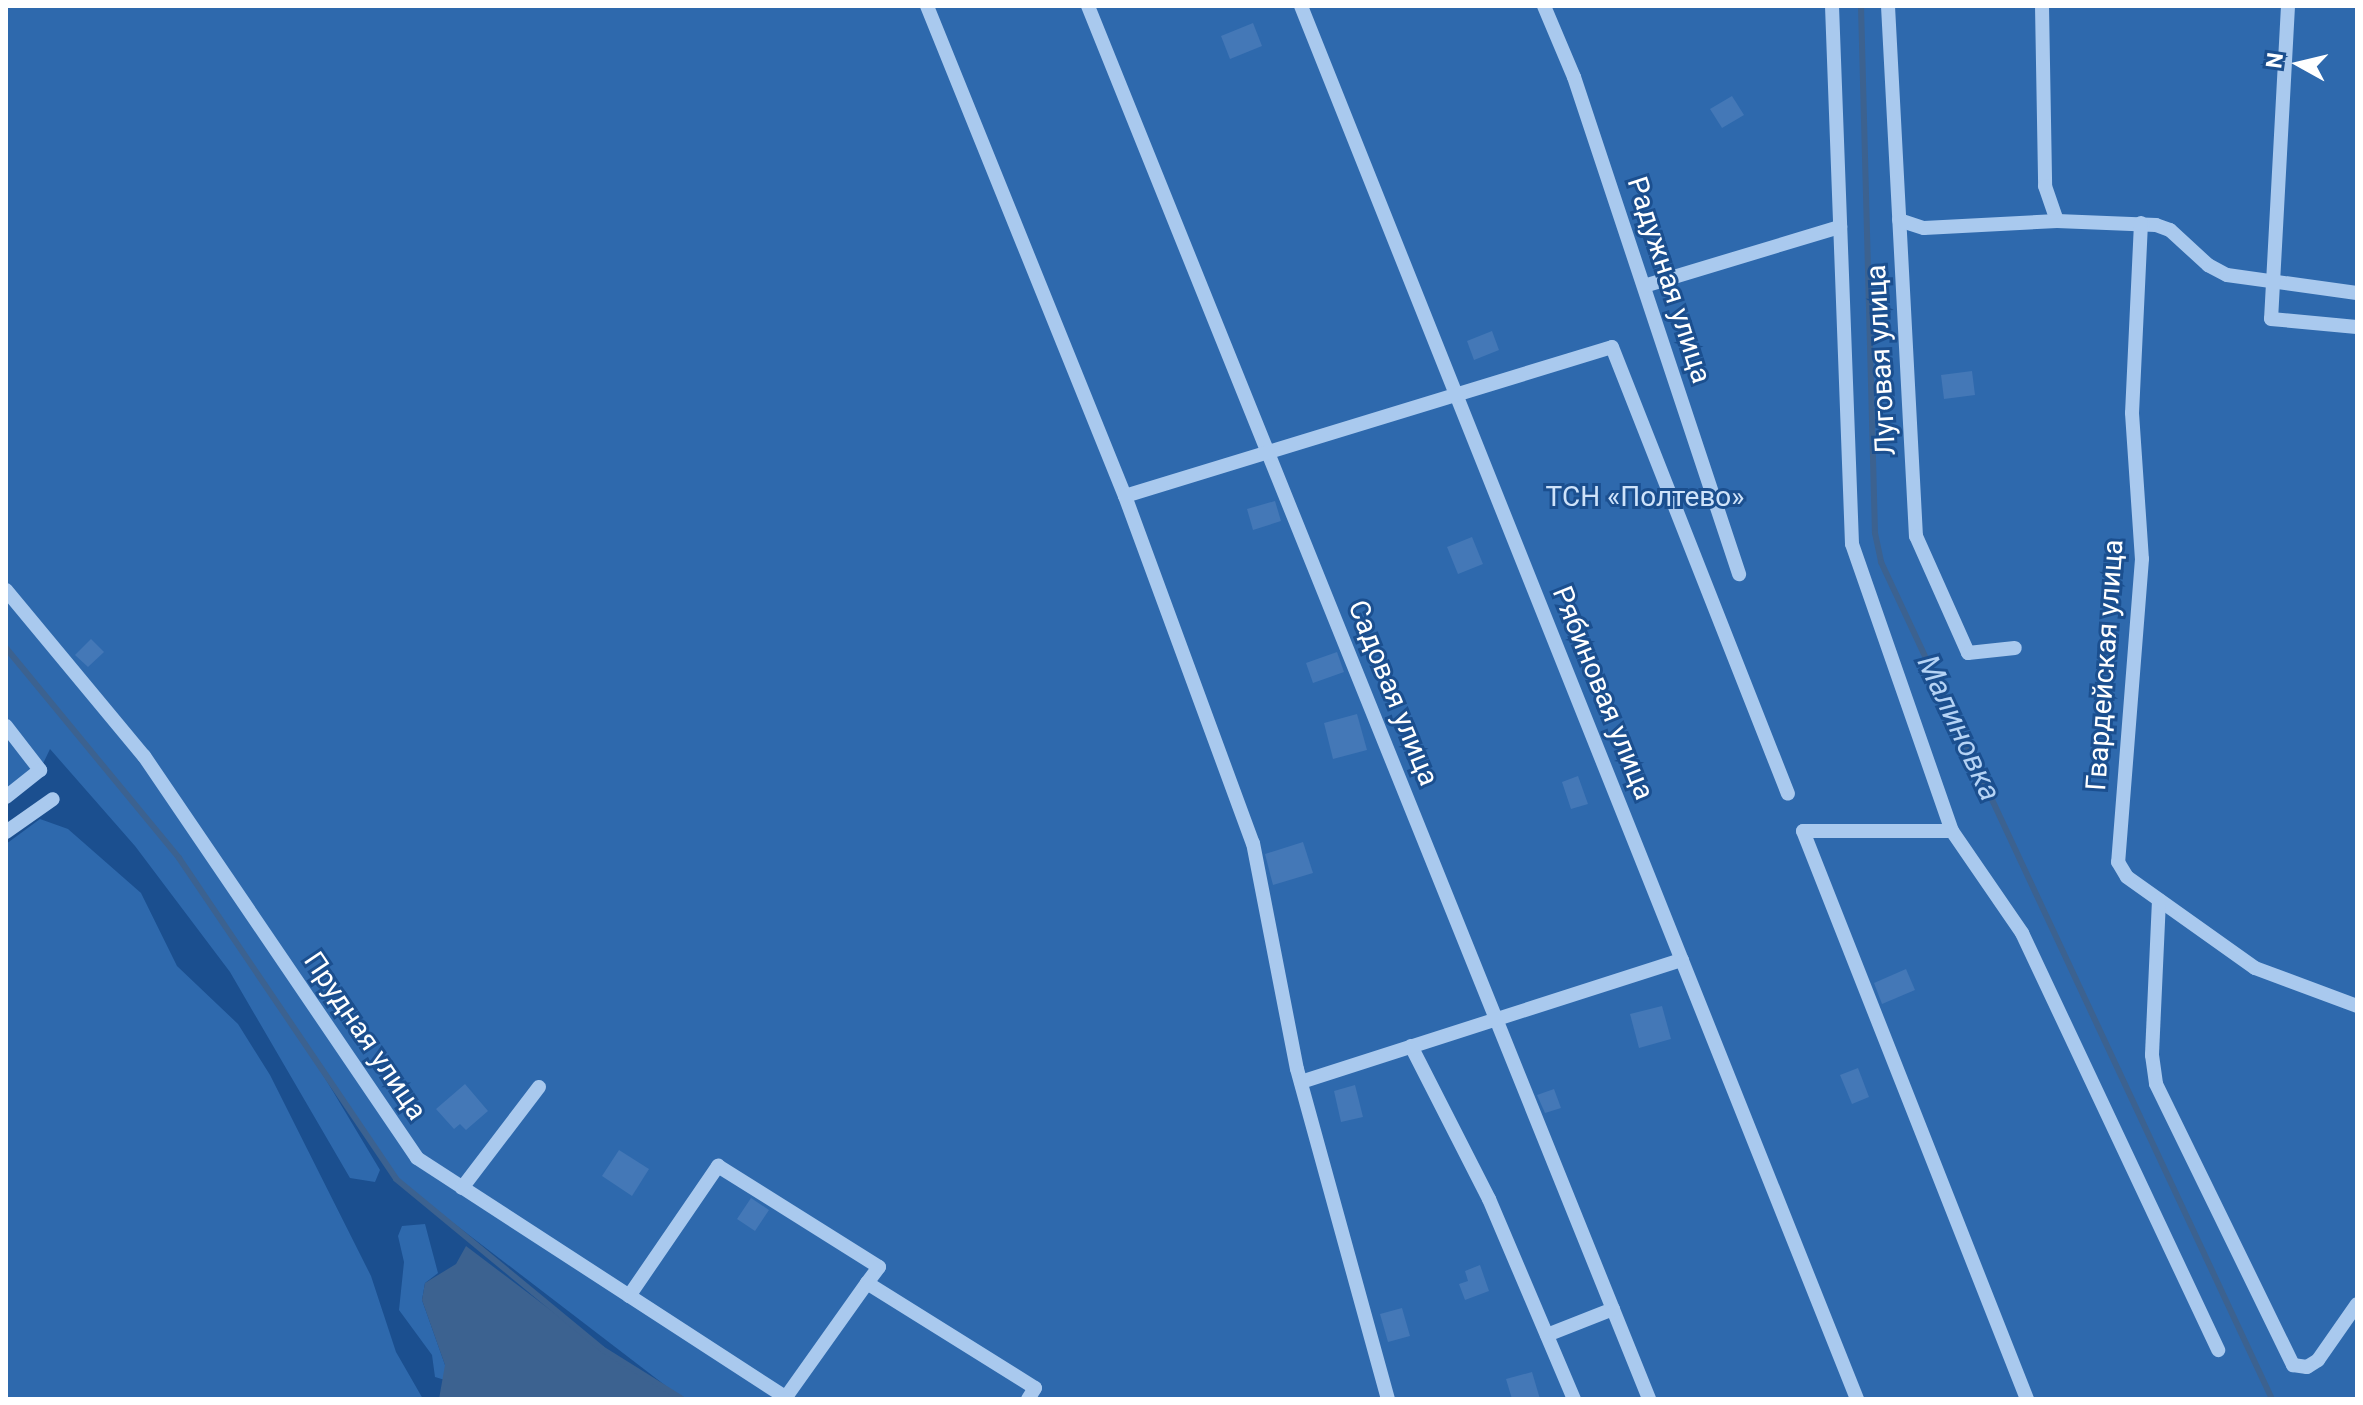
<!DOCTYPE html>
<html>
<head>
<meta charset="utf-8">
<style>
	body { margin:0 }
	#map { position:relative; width:2363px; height:1405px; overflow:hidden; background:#1b4f8f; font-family:Roboto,sans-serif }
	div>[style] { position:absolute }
	.green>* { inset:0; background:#2e69ad }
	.water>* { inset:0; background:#3c6290 }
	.stream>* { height:6px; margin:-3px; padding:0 3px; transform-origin:3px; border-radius:3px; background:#3c6290 }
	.building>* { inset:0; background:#4478b7 }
	.minor>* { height:14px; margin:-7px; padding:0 7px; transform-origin:7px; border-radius:7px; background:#a9c9ee }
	span { translate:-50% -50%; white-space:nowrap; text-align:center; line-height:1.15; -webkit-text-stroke:6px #1b4f8f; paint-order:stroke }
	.street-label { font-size:28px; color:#fff }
	.park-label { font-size:28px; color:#cfe3fa }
	.water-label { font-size:30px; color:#b5d3f5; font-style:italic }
	.frame { position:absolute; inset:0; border:8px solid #fff; pointer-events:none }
	.north { position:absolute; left:2259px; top:24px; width:80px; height:80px; -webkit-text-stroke:6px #1b4f8f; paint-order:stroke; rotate:278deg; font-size:22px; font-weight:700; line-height:32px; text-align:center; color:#fff }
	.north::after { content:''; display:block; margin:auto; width:28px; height:36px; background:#fff; clip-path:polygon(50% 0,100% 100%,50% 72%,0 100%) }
</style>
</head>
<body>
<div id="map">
	<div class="green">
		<div style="clip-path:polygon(6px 6px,2357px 6px,2357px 1399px,683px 1399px,396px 1179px,304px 1043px,380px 1170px,375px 1182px,350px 1178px,230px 972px,135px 846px,50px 749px,40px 770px,6px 797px)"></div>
		<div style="clip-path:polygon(40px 819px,68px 829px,141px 893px,177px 966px,238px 1024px,270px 1075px,371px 1276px,396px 1352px,423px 1399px,6px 1399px,6px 844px)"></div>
		<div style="clip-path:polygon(425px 1224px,438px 1273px,425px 1283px,422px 1300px,445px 1365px,445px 1380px,435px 1377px,432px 1355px,399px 1310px,404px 1262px,398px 1236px,402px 1226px)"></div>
	</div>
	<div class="water">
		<div style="clip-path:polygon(466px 1246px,602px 1349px,682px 1399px,439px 1399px,445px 1365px,422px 1300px,425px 1283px,456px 1264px)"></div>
	</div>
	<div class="stream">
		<div style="left:1861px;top:6px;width:527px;rotate:88.48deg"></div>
		<div style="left:1875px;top:533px;width:30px;rotate:78deg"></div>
		<div style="left:1881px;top:562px;width:924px;rotate:64.96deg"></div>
		<div style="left:6px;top:648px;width:272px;rotate:50.5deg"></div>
		<div style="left:179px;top:858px;width:387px;rotate:55.9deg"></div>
		<div style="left:396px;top:1179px;width:267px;rotate:39.5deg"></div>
		<div style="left:602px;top:1349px;width:94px;rotate:32deg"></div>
	</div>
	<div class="building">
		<div style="clip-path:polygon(1253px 23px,1262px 46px,1230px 59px,1221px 36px)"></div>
		<div style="clip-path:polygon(1732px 96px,1744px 115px,1722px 128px,1710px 109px)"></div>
		<div style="clip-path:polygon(1492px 331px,1499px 350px,1474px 360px,1467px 341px)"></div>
		<div style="clip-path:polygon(1972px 371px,1975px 395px,1944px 399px,1941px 375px)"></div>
		<div style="clip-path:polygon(1275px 501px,1281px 521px,1253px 530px,1247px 509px)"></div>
		<div style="clip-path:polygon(1472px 537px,1483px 564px,1458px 574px,1447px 547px)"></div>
		<div style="clip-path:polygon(91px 639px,104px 652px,88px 667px,75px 655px)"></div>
		<div style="clip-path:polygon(1337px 652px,1344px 672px,1313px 683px,1306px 663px)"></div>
		<div style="clip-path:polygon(1357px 714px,1367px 750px,1333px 759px,1324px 723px)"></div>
		<div style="clip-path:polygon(1578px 776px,1588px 804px,1571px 809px,1562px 782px)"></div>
		<div style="clip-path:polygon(1303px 842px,1313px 873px,1273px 885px,1265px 854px)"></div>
		<div style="clip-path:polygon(1906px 969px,1915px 990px,1882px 1004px,1874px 983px)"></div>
		<div style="clip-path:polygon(1662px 1006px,1671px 1039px,1639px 1048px,1630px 1014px)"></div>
		<div style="clip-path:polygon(1858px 1068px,1869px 1097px,1852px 1104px,1840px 1075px)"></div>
		<div style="clip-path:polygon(465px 1084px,488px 1111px,466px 1130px,460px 1124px,454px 1129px,436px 1109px)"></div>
		<div style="clip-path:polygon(1355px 1085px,1363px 1117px,1341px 1122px,1334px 1091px)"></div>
		<div style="clip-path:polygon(1554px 1089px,1561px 1108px,1545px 1113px,1537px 1095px)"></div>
		<div style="clip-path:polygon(619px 1150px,649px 1169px,632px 1196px,602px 1176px)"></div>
		<div style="clip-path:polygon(751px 1198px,769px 1210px,755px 1231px,737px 1219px)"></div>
		<div style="clip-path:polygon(1480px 1265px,1489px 1291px,1465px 1300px,1459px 1284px,1468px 1281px,1465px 1271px)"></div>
		<div style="clip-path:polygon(1402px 1308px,1410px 1336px,1388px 1342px,1380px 1314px)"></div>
		<div style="clip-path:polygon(1532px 1372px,1540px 1399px,1512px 1399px,1506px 1379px)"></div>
	</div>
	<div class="minor">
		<div style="left:927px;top:6px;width:528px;rotate:68deg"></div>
		<div style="left:1125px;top:496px;width:370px;rotate:69.8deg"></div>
		<div style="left:1253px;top:843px;width:230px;rotate:79deg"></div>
		<div style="left:1297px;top:1069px;width:342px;rotate:74.6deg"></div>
		<div style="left:1088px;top:6px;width:1502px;rotate:68.06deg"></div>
		<div style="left:1301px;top:6px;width:1500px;rotate:68.24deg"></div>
		<div style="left:1544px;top:6px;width:77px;rotate:67.1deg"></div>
		<div style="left:1574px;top:77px;width:524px;rotate:71.63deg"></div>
		<div style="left:1832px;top:6px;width:538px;rotate:87.87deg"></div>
		<div style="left:1852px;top:544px;width:304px;rotate:70.8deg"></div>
		<div style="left:1952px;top:831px;width:124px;rotate:55.5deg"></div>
		<div style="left:2022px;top:933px;width:461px;rotate:64.8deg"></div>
		<div style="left:1888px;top:6px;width:531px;rotate:86.98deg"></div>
		<div style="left:1916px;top:536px;width:128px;rotate:66deg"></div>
		<div style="left:1968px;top:653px;width:47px;rotate:-6.1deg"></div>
		<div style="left:2042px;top:6px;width:180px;rotate:89deg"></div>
		<div style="left:2045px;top:186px;width:37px;rotate:71deg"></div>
		<div style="left:2057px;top:221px;width:99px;rotate:2.3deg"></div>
		<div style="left:2156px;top:225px;width:15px;rotate:20deg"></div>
		<div style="left:2170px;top:230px;width:52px;rotate:42.6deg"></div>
		<div style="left:2208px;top:265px;width:21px;rotate:28deg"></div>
		<div style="left:2227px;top:275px;width:131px;rotate:7.9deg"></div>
		<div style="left:2288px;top:6px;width:313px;rotate:93.1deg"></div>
		<div style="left:2271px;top:319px;width:86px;rotate:5.3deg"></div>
		<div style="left:1899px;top:220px;width:26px;rotate:18deg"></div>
		<div style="left:1924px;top:228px;width:133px;rotate:-3deg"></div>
		<div style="left:2141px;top:223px;width:190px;rotate:92.7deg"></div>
		<div style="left:2132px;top:413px;width:146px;rotate:86.1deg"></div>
		<div style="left:2142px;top:559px;width:304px;rotate:94.5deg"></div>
		<div style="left:2118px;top:862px;width:17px;rotate:59deg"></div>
		<div style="left:2127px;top:877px;width:157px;rotate:35.4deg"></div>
		<div style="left:2255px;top:968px;width:109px;rotate:20.4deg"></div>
		<div style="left:1644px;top:286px;width:205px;rotate:-16.8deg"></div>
		<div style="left:1125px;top:496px;width:509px;rotate:-17.01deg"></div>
		<div style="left:1612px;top:347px;width:480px;rotate:68.5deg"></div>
		<div style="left:6px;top:590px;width:216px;rotate:50.3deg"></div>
		<div style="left:144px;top:756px;width:486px;rotate:55.8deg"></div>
		<div style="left:417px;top:1158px;width:442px;rotate:33deg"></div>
		<div style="left:6px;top:726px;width:56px;rotate:52.3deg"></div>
		<div style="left:40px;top:770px;width:43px;rotate:141.5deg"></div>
		<div style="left:1952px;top:831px;width:149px;rotate:180deg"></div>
		<div style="left:1803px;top:831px;width:611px;rotate:68.48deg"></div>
		<div style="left:6px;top:832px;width:57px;rotate:-35.1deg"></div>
		<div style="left:2159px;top:900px;width:155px;rotate:92.6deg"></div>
		<div style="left:2152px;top:1055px;width:29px;rotate:82deg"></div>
		<div style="left:2156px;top:1084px;width:313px;rotate:64deg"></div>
		<div style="left:2293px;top:1365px;width:14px;rotate:8deg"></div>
		<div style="left:2307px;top:1367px;width:13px;rotate:-32deg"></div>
		<div style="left:2318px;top:1360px;width:68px;rotate:-55.1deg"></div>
		<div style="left:1411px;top:1046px;width:172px;rotate:63deg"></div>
		<div style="left:1489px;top:1199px;width:217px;rotate:67deg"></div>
		<div style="left:1301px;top:1082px;width:400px;rotate:-17.8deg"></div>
		<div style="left:462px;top:1188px;width:127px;rotate:-52.7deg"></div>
		<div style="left:629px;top:1296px;width:158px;rotate:-55.6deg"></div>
		<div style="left:718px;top:1166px;width:190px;rotate:32.1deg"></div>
		<div style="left:879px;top:1267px;width:20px;rotate:127deg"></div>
		<div style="left:867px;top:1283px;width:198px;rotate:32deg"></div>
		<div style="left:1035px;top:1388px;width:13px;rotate:122deg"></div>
		<div style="left:1547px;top:1335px;width:71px;rotate:-21.5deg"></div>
		<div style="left:786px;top:1397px;width:140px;rotate:-54.6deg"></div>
	</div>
	<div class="street-label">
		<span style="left:1669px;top:280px;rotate:72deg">Радужная улица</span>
		<span style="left:1881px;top:360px;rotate:-93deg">Луговая улица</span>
		<span style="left:2105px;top:665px;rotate:-86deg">Гвардейская улица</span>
		<span style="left:1393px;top:693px;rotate:68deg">Садовая улица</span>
		<span style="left:1603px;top:693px;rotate:68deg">Рябиновая улица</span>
		<span style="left:365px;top:1036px;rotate:56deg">Прудная улица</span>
	</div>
	<div class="park-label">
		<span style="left:1645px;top:497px">ТСН «Полтево»</span>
	</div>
	<div class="water-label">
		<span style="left:1959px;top:728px;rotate:65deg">Малиновка</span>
	</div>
	<div class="frame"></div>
	<div class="north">N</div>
</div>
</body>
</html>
